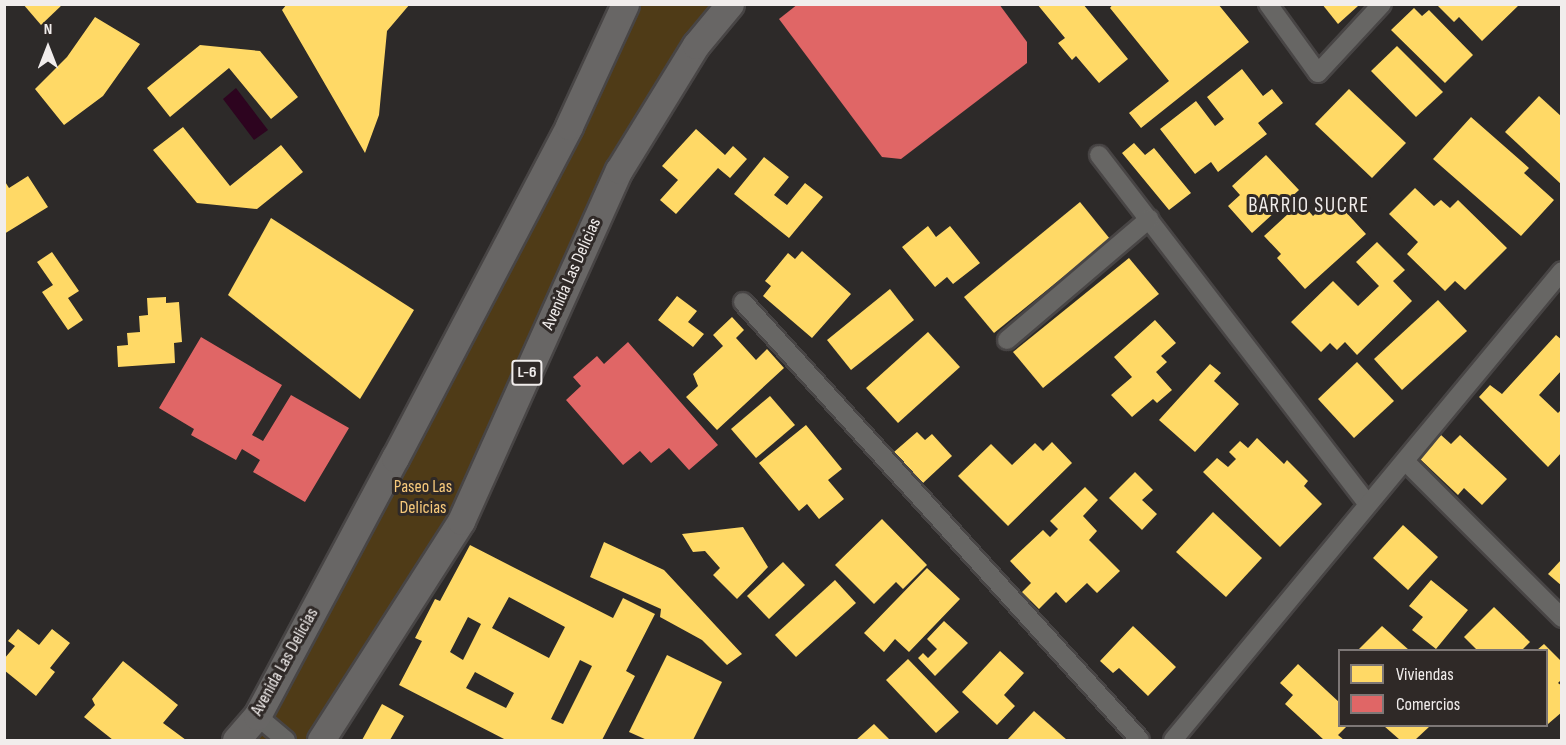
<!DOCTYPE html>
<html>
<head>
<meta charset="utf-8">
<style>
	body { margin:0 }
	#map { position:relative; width:1566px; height:745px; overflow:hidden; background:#2d2a29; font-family:"Sofia Sans Condensed",sans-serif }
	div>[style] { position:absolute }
	.green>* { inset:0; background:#4f3b17 }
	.water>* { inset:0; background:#2d041f }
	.homes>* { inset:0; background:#ffd966 }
	.shops>* { inset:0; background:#e06666 }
	.roads { filter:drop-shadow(2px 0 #484545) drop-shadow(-2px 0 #484545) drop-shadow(0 2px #484545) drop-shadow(0 -2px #484545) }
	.street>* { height:18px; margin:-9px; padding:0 9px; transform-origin:9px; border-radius:9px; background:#676664 }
	.primary>* { height:27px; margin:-13.5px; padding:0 13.5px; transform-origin:13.5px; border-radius:13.5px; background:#686665 }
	span { translate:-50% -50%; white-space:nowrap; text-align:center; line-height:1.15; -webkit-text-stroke:6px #2f2927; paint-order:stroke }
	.shield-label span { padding:2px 4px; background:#2f2927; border:2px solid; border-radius:4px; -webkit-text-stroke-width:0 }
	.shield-label { font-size:16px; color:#f1edec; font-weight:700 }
	.street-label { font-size:18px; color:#f1edec }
	.park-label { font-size:18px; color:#f7c97b }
	.quarter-label { font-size:21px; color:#f1edec; letter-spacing:1.5px }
	.frame { position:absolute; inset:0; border:6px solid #f1edec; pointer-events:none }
	.legend { position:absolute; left:1338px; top:649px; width:210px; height:78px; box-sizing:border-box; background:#2f2927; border:2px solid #7d7776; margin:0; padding:8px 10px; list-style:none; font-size:18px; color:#f1edec }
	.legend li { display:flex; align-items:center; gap:12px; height:30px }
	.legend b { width:30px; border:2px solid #7d7776 }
	.north { position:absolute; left:18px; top:18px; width:60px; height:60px; -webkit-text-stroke:4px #2f2927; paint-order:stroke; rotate:0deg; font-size:16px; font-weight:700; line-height:24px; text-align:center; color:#f1edec }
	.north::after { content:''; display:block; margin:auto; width:21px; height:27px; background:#f1edec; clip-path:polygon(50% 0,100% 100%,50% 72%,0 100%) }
</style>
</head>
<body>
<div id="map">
	<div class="green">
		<div style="clip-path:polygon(625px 4px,731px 5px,696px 45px,461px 520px,321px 740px,236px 740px)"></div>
	</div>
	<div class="water">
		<div style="clip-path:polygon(236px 88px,268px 130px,254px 140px,223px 99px)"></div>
	</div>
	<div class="homes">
		<div style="clip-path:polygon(23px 4px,63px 4px,41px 25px)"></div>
		<div style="clip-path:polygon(287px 4px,410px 4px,387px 31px,379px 115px,365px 153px,282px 10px)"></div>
		<div style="clip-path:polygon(1037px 4px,1083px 4px,1128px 59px,1099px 83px,1076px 56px,1072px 60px,1058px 43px,1065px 38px)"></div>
		<div style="clip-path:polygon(1113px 4px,1218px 4px,1249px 42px,1141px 128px,1129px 113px,1169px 81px,1110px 8px)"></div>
		<div style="clip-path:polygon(1322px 4px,1357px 4px,1358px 6px,1338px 24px)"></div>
		<div style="clip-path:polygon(1436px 4px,1520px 4px,1482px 41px,1459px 17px,1454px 22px)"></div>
		<div style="clip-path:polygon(1414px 8px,1422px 16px,1429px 10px,1473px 55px,1445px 83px,1391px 30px)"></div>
		<div style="clip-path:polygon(95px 17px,140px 44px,103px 96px,64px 125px,35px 89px,67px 57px)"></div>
		<div style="clip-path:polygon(200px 45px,260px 51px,298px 97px,271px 119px,229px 68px,170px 117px,147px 88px)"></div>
		<div style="clip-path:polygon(1397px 46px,1443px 92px,1416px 117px,1371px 71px)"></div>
		<div style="clip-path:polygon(1242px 69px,1263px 96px,1272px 89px,1283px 103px,1258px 123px,1267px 134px,1218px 172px,1211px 162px,1195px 174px,1160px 129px,1196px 101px,1215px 126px,1224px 119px,1207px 97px)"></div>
		<div style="clip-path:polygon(1349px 89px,1406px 143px,1372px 178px,1315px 124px)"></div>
		<div style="clip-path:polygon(1539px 96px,1562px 117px,1562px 185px,1505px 132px)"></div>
		<div style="clip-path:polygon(1471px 117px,1529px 168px,1524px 173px,1554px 200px,1521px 236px,1433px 159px)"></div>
		<div style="clip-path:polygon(183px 127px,230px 186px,281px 145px,303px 172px,257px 209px,197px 203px,153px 150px)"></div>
		<div style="clip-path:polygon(696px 129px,725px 155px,733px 146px,747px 159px,730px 178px,718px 168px,676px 214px,660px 200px,678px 180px,662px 166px)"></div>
		<div style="clip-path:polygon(1134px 143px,1145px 155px,1154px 148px,1191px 193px,1169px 210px,1122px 153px)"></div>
		<div style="clip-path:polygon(1266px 155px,1299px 190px,1252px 233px,1228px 206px,1240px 195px,1232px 186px)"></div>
		<div style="clip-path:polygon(764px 157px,789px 177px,774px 195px,787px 205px,805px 183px,823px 197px,789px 238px,734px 194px)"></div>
		<div style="clip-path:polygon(28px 176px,48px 207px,4px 234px,4px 180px,9px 188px)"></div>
		<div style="clip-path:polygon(1415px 188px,1434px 206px,1441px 200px,1450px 208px,1458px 200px,1507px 248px,1465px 290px,1455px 281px,1445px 291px,1407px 254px,1418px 242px,1389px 214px)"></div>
		<div style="clip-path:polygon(1333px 198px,1366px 234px,1305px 289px,1277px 258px,1281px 254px,1264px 236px,1301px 202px,1313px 216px)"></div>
		<div style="clip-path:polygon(1080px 202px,1110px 239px,994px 333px,964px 297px)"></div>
		<div style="clip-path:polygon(271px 218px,414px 310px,360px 399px,228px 295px)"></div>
		<div style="clip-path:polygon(928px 226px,936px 237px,950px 226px,980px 263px,953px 284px,947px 277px,935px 287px,902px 247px)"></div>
		<div style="clip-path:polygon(1377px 242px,1405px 270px,1393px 281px,1412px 301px,1357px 355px,1345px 342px,1337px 350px,1330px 343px,1321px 352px,1291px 322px,1333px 281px,1358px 306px,1379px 286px,1356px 262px)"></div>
		<div style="clip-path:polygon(802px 251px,851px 294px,812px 338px,763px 296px,771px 286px,765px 281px,788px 253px,795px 259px)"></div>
		<div style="clip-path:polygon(52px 252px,79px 291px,68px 298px,83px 320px,68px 330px,42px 292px,53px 285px,37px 262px)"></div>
		<div style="clip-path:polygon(1129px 258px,1159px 294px,1043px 388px,1013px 352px)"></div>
		<div style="clip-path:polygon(890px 289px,914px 320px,851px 370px,827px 340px)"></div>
		<div style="clip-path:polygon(677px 296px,697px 311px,688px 322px,704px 334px,693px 347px,658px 320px)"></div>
		<div style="clip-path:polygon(166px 297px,166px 303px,179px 302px,182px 342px,174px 343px,175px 363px,118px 367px,117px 346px,128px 345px,127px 333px,140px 332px,139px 316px,148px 315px,147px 298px)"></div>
		<div style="clip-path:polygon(1438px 300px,1467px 331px,1402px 390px,1374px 359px)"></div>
		<div style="clip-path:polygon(732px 317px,744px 330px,736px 338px,756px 360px,767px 349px,784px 368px,717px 430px,686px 397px,698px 386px,693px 374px,723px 346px,713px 335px)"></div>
		<div style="clip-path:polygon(1155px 320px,1176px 343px,1161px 356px,1167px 362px,1156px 372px,1172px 390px,1157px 403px,1153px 399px,1132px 417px,1111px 395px,1132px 377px,1114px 357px)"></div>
		<div style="clip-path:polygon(928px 332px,960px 367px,898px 423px,866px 388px)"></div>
		<div style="clip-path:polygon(1556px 335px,1562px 340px,1562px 370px,1539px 395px,1558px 413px,1562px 409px,1562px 452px,1548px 467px,1479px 397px,1490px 385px,1502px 394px)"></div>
		<div style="clip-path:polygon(1357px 362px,1394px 401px,1354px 438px,1318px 399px)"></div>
		<div style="clip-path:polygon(1210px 364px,1221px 373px,1214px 381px,1239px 404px,1195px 452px,1159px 420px)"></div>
		<div style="clip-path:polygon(770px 396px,795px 425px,756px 458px,731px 429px)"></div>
		<div style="clip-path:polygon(806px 425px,842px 469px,828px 480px,844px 499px,819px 519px,807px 504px,799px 511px,759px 463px)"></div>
		<div style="clip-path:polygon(917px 432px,925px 440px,932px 434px,952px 456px,923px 483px,894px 452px)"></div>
		<div style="clip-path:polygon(1441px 435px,1451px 444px,1460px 435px,1507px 479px,1482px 505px,1464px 488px,1458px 495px,1419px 458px)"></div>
		<div style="clip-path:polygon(1257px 438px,1284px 464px,1287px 460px,1308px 481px,1304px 486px,1322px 504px,1280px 547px,1203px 472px,1217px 458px,1228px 467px,1236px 459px,1229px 452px,1240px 441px,1248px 448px)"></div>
		<div style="clip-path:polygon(1052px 442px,1072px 463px,1008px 526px,958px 476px,991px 444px,1012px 465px,1035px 443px,1043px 451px)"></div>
		<div style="clip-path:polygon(1135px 472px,1153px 490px,1142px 500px,1157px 514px,1142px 530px,1109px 498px)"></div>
		<div style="clip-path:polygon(1085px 487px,1098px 500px,1083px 516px,1097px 531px,1089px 540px,1120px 571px,1097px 593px,1087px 583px,1066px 603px,1056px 592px,1039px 609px,1022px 592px,1031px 583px,1010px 561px,1043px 530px,1050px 537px,1058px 529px,1050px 521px)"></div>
		<div style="clip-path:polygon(1213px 512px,1262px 558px,1226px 597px,1176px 552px)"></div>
		<div style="clip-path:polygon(882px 519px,927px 565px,903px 589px,896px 582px,874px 604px,835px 565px)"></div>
		<div style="clip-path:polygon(1403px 525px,1438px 557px,1408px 590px,1373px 558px)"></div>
		<div style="clip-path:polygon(743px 527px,768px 567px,737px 599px,713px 575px,720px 568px,705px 551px,693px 552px,682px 534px)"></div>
		<div style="clip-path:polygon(604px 542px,664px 570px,742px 654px,727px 665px,702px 640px,660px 617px,661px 609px,590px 577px)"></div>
		<div style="clip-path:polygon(evenodd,470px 545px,613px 618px,623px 598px,655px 614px,626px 671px,635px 676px,602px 740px,506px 740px,399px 685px,422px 641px,415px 638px,435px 599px,440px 601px,470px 545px,509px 597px,565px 627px,549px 658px,492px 628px,509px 597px,470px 545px,468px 617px,481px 624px,463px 660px,450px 652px,468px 617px,470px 545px,580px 660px,592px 666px,563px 724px,551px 719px,580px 660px,470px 545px,475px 672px,514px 693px,506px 708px,466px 688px,475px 672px)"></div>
		<div style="clip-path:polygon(1562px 559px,1562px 586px,1548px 574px)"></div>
		<div style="clip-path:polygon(783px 562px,805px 585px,769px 619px,747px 596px)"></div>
		<div style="clip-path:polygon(927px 568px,960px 599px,909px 652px,895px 639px,884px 652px,864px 633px)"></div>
		<div style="clip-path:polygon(835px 580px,856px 603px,796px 657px,775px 635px)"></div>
		<div style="clip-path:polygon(1431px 580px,1468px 610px,1436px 649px,1412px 630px,1423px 617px,1409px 606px)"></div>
		<div style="clip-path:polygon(1494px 607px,1530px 642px,1522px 650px,1477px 650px,1464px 637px)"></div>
		<div style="clip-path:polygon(944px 621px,968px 643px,935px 676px,918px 658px,923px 653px,928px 658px,937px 649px,927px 639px)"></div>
		<div style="clip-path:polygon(1133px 626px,1176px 667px,1148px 696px,1119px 668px,1113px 673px,1100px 661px)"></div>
		<div style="clip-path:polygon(1382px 626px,1409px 650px,1358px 650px)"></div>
		<div style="clip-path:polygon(18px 629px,39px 645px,52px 629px,70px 643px,50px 668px,55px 672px,36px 696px,4px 670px,4px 659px,15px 646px,8px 641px)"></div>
		<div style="clip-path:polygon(1544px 644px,1562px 662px,1562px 679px,1558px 683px,1562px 686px,1562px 712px,1548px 724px,1546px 650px,1537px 650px)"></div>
		<div style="clip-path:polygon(1000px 651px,1024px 673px,1004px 695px,1015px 706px,997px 725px,962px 692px)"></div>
		<div style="clip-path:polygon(667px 655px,722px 682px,693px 740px,647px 740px,629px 732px)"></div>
		<div style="clip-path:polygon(908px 659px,959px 712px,936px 733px,886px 680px)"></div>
		<div style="clip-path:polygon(123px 661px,178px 705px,163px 723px,186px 740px,113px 740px,84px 717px,95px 705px,92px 699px)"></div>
		<div style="clip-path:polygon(1298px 664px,1340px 703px,1340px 726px,1347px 726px,1338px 735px,1344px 740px,1324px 740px,1285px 704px,1293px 695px,1280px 683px)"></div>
		<div style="clip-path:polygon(382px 704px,404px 716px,390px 740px,362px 740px)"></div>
		<div style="clip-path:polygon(1034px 711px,1067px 740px,1007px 740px)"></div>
		<div style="clip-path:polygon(874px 724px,890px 740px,856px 740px)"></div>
		<div style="clip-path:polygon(1384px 726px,1430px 726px,1415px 740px,1400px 740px)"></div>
	</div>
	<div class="shops">
		<div style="clip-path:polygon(798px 4px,999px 4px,1027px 42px,1027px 63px,901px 159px,882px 157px,779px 19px)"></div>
		<div style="clip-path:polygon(201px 337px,282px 385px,252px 435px,263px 441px,291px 395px,349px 428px,305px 502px,253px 472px,260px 460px,242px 449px,236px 460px,191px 435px,194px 429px,159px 408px)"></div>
		<div style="clip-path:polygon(628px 342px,718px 445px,689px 470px,669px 448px,651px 463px,640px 451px,623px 465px,566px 400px,581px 386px,573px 377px,597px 356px,604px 364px)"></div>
	</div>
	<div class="roads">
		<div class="street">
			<div style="left:1268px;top:4px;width:85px;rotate:54.1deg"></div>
			<div style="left:1318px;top:73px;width:94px;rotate:-47.2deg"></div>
			<div style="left:1099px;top:155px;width:439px;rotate:52.4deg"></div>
			<div style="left:743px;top:302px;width:591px;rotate:47.81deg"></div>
			<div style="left:1007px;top:340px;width:187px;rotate:-40.4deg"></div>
			<div style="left:1405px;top:461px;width:222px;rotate:45deg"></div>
			<div style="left:257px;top:716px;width:38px;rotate:40deg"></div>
			<div style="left:1173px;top:740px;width:609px;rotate:-50.33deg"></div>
		</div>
		<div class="primary">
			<div style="left:236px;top:740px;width:32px;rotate:-49deg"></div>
			<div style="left:257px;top:716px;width:293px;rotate:-61.9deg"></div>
			<div style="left:395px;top:458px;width:375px;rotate:-62.3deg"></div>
			<div style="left:569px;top:126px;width:134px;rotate:-65.3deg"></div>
			<div style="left:321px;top:740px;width:260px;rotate:-57.4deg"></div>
			<div style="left:461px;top:521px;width:385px;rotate:-65.8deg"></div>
			<div style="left:619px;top:170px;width:147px;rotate:-58.4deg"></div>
			<div style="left:696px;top:45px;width:53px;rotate:-50.3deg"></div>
		</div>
	</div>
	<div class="shield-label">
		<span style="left:527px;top:373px">L-6</span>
	</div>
	<div class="street-label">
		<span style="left:572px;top:274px;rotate:-66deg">Avenida Las Delicias</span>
		<span style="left:285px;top:662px;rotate:-61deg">Avenida Las Delicias</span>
	</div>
	<div class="park-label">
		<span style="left:423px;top:498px">Paseo Las<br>Delicias</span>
	</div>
	<div class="quarter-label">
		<span style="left:1309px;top:206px">BARRIO SUCRE</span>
	</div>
	<div class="frame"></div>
	<ul class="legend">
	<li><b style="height:16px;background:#ffd966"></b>Viviendas</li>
	<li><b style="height:16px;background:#e06666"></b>Comercios</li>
	</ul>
	<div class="north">N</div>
</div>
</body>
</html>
